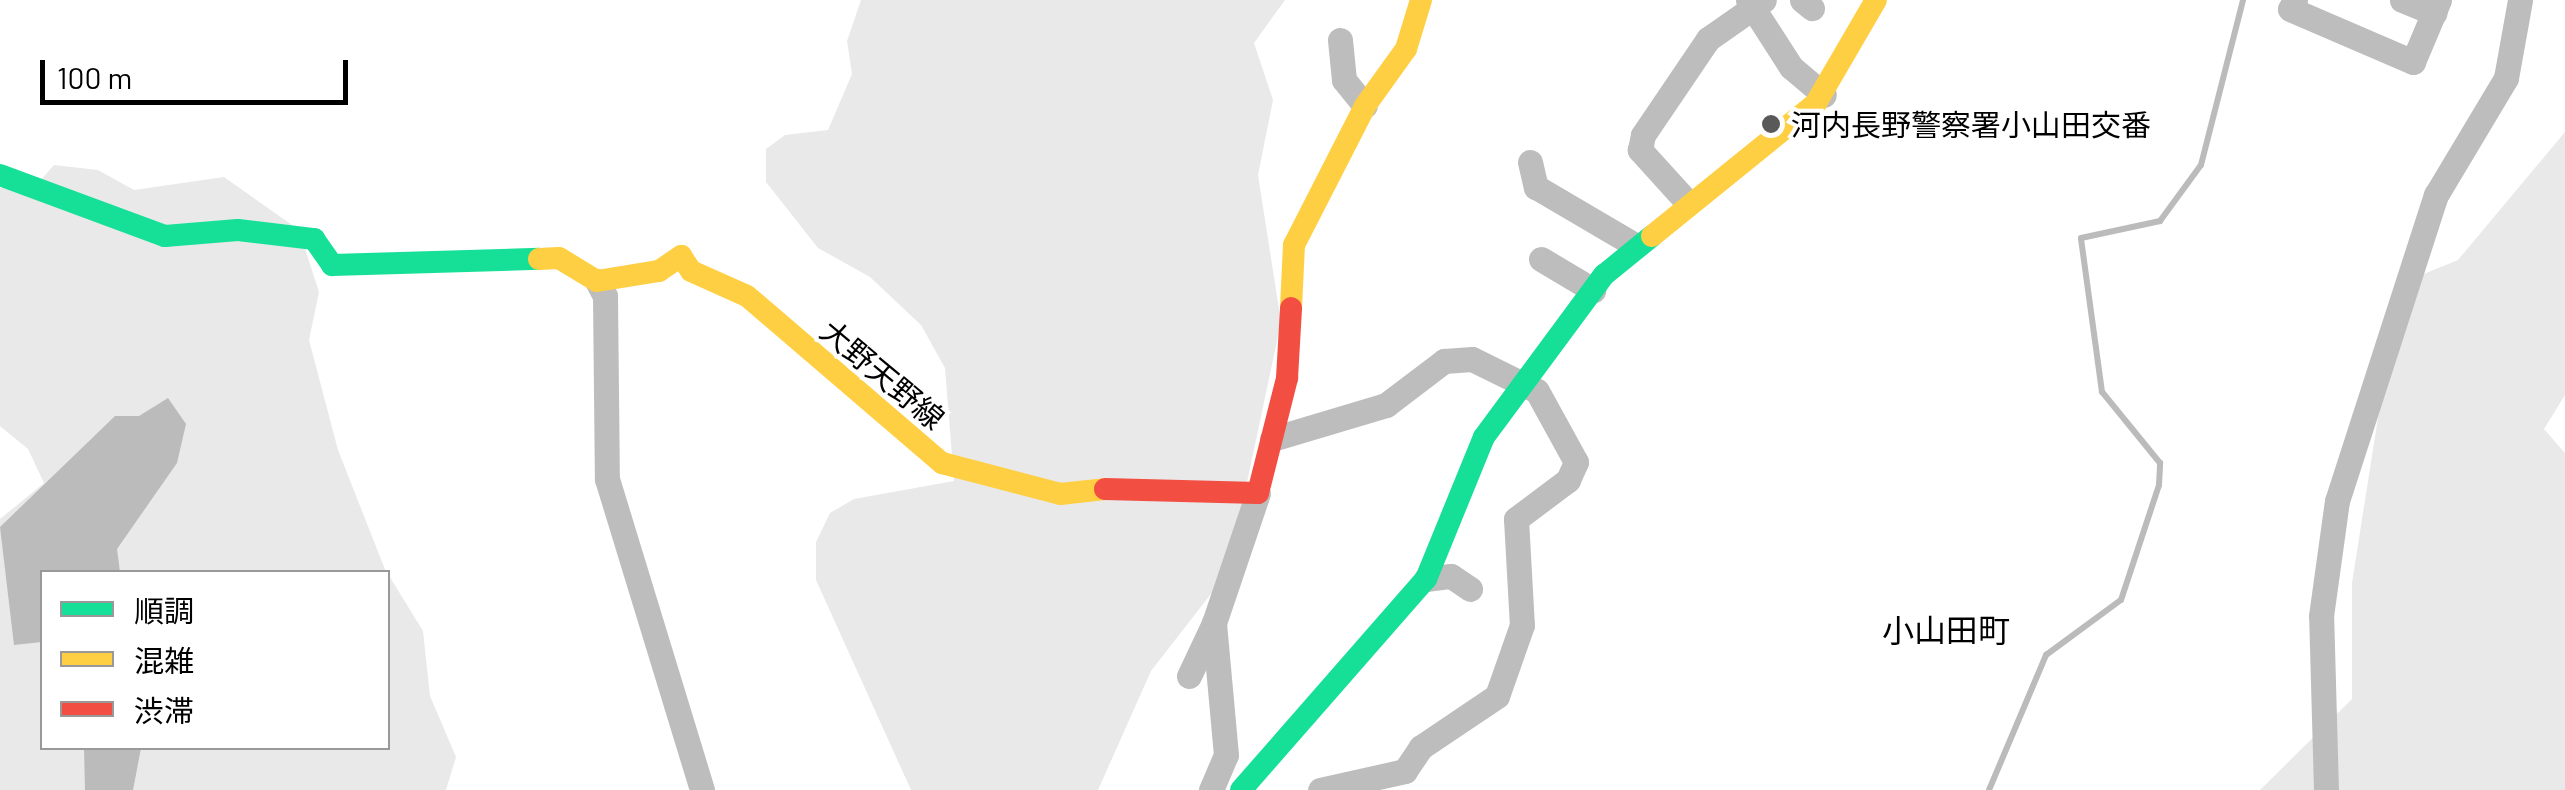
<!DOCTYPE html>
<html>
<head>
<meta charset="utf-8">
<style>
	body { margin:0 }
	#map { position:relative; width:2565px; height:790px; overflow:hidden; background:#fff; font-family:Barlow,"Noto Sans JP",sans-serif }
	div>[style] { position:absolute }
	.green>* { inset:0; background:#e9e9e9 }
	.water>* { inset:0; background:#bbb }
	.stream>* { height:6px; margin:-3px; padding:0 3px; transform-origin:3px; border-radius:3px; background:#bbb }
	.street>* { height:25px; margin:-12.5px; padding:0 12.5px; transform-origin:12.5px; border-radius:12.5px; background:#bdbdbd }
	.fast>* { height:22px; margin:-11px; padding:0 11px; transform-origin:11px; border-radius:11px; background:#16e098 }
	.slow>* { height:22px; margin:-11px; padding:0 11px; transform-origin:11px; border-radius:11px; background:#ffcf43 }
	.jam>* { height:22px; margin:-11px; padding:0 11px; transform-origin:11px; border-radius:11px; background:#f24e42 }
	.dots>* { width:28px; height:28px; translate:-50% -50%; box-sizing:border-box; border:5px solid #fff; border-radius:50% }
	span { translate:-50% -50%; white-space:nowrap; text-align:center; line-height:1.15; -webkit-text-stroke:8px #fff; paint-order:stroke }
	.poi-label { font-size:30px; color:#000 }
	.left { translate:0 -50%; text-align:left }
	.street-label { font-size:30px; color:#000 }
	.neighbourhood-label { font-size:32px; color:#000 }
	.legend { position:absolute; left:40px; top:570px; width:350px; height:180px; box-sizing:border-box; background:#fff; border:2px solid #999; margin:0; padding:12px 18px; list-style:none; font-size:30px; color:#000 }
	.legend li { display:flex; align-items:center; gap:20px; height:50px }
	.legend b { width:50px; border:2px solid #999 }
	.scale { position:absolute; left:40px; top:60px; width:308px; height:45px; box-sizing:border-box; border:5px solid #000; border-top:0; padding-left:12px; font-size:30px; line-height:35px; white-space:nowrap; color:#000; -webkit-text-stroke:8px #fff; paint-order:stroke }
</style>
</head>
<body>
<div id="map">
	<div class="green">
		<div style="clip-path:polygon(861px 0,1285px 0,1254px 43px,1273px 100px,1258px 175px,1281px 322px,1228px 572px,1151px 671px,1098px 790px,911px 790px,816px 580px,816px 542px,830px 513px,854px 499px,954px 481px,945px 368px,921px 325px,870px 277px,818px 248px,766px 182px,766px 149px,785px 135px,828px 130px,852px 74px,847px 41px)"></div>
		<div style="clip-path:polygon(2565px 132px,2565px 395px,2544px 429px,2565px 453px,2565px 790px,2260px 790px,2352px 699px,2352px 583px,2399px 284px,2458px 260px)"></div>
		<div style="clip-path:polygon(54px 165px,98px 170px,134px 190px,224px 177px,299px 230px,319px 292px,309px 340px,338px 450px,386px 572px,42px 572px,42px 748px,388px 748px,388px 574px,423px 631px,430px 696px,456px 757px,446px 790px,0 790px,0 519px,44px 483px,28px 449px,0 426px,0 188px,39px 182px)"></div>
	</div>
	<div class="water">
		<div style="clip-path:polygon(168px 398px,186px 424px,177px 463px,117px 549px,120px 572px,42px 572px,42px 642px,14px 645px,0 527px,115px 416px,139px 416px)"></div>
		<div style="clip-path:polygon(84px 748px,141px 748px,133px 790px,85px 790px)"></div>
	</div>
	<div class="stream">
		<div style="left:1989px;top:790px;width:147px;rotate:-67.1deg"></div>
		<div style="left:2046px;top:655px;width:93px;rotate:-36.3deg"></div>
		<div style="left:2121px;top:600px;width:121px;rotate:-71.7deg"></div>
		<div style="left:2159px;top:485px;width:22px;rotate:-87deg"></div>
		<div style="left:2160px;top:463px;width:92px;rotate:-129.2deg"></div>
		<div style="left:2102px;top:392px;width:155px;rotate:-97.8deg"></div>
		<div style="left:2081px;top:238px;width:81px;rotate:-12.1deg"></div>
		<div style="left:2160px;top:221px;width:69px;rotate:-53.8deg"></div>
		<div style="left:2201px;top:165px;width:170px;rotate:-75.7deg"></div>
	</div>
	<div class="street">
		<div style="left:1748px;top:0;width:80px;rotate:57.3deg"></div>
		<div style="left:1791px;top:67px;width:43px;rotate:40.3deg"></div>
		<div style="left:1802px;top:0;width:13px;rotate:39deg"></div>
		<div style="left:2295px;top:0;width:10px;rotate:119deg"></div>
		<div style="left:2290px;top:9px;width:134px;rotate:23.3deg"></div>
		<div style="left:2413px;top:62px;width:67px;rotate:-67.2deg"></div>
		<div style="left:2402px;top:0;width:35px;rotate:22deg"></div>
		<div style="left:1340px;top:40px;width:40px;rotate:84.3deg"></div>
		<div style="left:1344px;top:80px;width:33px;rotate:51deg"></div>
		<div style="left:1530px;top:162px;width:26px;rotate:77deg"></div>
		<div style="left:1536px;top:187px;width:115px;rotate:30.4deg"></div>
		<div style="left:1688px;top:203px;width:72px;rotate:-132.2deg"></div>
		<div style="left:1640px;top:150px;width:15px;rotate:-79deg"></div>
		<div style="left:1643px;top:135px;width:116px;rotate:-55.9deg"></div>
		<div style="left:1708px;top:39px;width:68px;rotate:-34.9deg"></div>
		<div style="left:1541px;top:259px;width:61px;rotate:30.8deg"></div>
		<div style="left:597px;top:281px;width:17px;rotate:62deg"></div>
		<div style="left:605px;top:296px;width:183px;rotate:89.4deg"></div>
		<div style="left:607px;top:479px;width:325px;rotate:73deg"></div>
		<div style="left:1272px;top:439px;width:119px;rotate:-16.6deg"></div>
		<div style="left:1386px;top:405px;width:73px;rotate:-37.2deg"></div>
		<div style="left:1444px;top:361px;width:28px;rotate:-4deg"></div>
		<div style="left:1472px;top:359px;width:72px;rotate:26.2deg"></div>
		<div style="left:1537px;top:391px;width:81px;rotate:61.2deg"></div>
		<div style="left:1576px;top:462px;width:20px;rotate:114deg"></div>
		<div style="left:1568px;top:480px;width:65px;rotate:143.1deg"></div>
		<div style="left:1516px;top:519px;width:106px;rotate:86.8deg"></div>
		<div style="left:1522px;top:625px;width:75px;rotate:109.4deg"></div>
		<div style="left:1497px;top:696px;width:92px;rotate:146.1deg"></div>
		<div style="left:1421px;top:747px;width:29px;rotate:124deg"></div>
		<div style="left:1405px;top:771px;width:87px;rotate:167.4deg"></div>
		<div style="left:1426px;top:579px;width:25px;rotate:-7deg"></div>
		<div style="left:1451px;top:576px;width:23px;rotate:34deg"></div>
		<div style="left:1189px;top:676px;width:59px;rotate:-64.7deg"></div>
		<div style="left:1211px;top:790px;width:38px;rotate:-67deg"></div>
		<div style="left:1226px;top:755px;width:133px;rotate:-95.2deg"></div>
		<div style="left:1214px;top:623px;width:137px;rotate:-71.3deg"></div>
		<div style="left:2326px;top:790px;width:174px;rotate:-91.6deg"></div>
		<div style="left:2321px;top:616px;width:116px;rotate:-82.1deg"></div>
		<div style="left:2337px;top:501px;width:322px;rotate:-72.1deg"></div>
		<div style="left:2436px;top:195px;width:136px;rotate:-59.1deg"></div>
		<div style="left:2506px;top:78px;width:79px;rotate:-79.8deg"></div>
	</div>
	<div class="fast">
		<div style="left:0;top:175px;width:176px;rotate:20.3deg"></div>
		<div style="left:165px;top:236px;width:73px;rotate:-4.7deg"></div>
		<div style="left:238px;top:230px;width:77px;rotate:6.8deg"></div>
		<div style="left:314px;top:239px;width:32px;rotate:55deg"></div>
		<div style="left:332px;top:265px;width:207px;rotate:-1.7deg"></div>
		<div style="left:1241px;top:790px;width:281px;rotate:-48.8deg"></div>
		<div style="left:1426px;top:579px;width:153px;rotate:-67.8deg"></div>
		<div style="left:1484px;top:437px;width:202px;rotate:-53.5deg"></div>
		<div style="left:1604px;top:275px;width:62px;rotate:-39.1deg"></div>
	</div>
	<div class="slow">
		<div style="left:1652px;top:236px;width:211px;rotate:-39deg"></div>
		<div style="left:1816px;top:103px;width:119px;rotate:-59.8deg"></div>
		<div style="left:539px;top:259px;width:20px;rotate:-3deg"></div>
		<div style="left:559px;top:258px;width:44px;rotate:31.2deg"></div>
		<div style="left:597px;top:281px;width:63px;rotate:-9.2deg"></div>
		<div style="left:659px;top:271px;width:27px;rotate:-34deg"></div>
		<div style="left:681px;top:256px;width:18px;rotate:56deg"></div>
		<div style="left:691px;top:271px;width:61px;rotate:24.1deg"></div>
		<div style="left:747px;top:296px;width:257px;rotate:40.6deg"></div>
		<div style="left:942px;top:463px;width:122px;rotate:14.7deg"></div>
		<div style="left:1060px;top:494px;width:45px;rotate:-6.3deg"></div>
		<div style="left:1291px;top:308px;width:63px;rotate:-87.3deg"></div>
		<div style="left:1294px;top:245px;width:156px;rotate:-62.9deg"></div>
		<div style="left:1365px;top:106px;width:70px;rotate:-54.3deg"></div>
		<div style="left:1406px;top:49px;width:51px;rotate:-73deg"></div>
	</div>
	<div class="jam">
		<div style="left:1105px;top:489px;width:153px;rotate:1.5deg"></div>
		<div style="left:1258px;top:493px;width:119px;rotate:-75.8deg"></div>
		<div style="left:1287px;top:378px;width:70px;rotate:-86.7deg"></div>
	</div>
	<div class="dots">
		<div style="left:1771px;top:124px;background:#595959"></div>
	</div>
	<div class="poi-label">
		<span class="left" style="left:1791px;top:124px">河内長野警察署小山田交番</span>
	</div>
	<div class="street-label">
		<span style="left:883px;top:374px;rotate:40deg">大野天野線</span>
	</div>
	<div class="neighbourhood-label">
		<span style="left:1946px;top:629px">小山田町</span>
	</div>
	<ul class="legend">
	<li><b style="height:12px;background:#16e098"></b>順調</li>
	<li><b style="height:12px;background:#ffcf43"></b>混雑</li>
	<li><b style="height:12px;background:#f24e42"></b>渋滞</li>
	</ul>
	<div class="scale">100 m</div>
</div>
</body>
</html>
